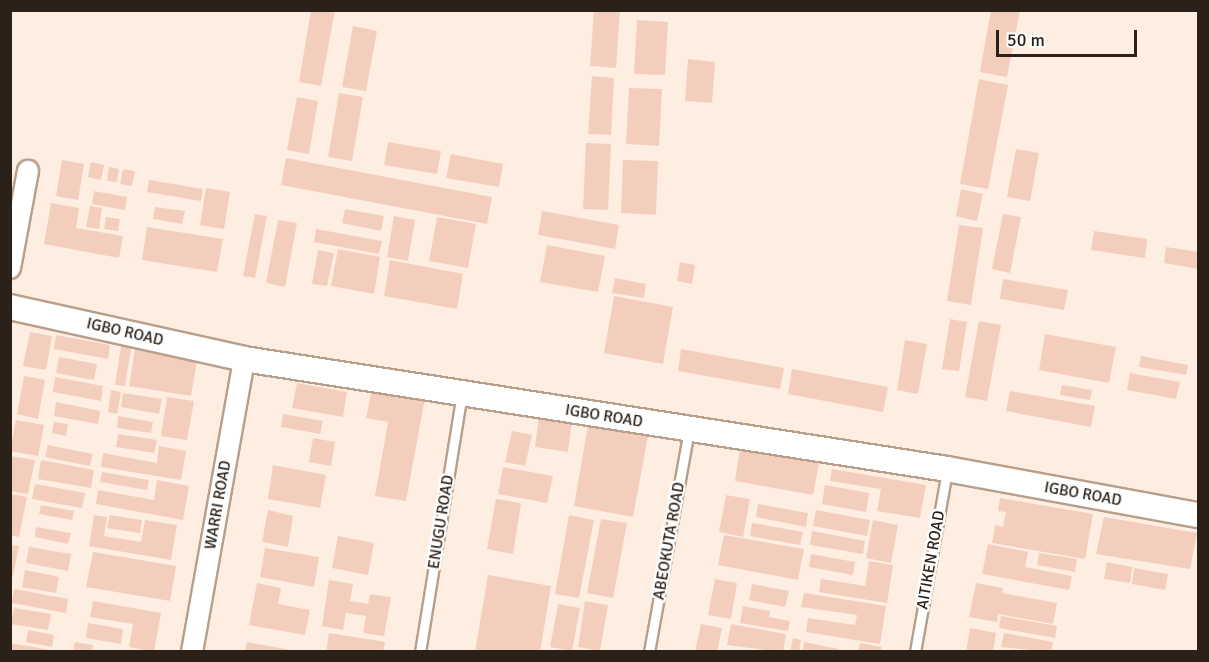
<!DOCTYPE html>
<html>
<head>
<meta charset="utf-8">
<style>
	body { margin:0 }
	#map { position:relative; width:1209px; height:662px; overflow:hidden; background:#feeee1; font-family:Signika,sans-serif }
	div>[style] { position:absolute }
	.building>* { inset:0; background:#f4cebc }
	.roads { filter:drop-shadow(2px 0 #b89f8b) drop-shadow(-2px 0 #b89f8b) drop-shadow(0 2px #b89f8b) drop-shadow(0 -2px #b89f8b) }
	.service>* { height:9px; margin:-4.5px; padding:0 4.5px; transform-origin:4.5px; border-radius:4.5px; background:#fff }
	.minor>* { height:20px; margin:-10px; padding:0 10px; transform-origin:10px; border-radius:10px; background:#fff }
	.tertiary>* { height:24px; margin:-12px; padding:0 12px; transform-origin:12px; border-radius:12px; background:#fff }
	span { translate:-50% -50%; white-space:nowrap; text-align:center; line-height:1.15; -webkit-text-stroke:5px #fefefe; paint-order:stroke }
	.street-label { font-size:16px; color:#2b2119 }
	.frame { position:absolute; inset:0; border:12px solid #2b2119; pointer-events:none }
	.scale { position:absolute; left:996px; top:30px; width:141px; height:27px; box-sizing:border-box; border:3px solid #2b2119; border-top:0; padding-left:8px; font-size:18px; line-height:21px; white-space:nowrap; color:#2b2119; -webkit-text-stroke:4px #fefefe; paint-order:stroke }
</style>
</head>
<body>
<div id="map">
	<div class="building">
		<div style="clip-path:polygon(311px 10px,335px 10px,321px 86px,299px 82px)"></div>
		<div style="clip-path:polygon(594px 10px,620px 10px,616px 68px,590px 66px)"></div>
		<div style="clip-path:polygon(991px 10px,1020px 10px,1007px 77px,980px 72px)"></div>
		<div style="clip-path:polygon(637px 20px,668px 22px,665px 75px,634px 74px)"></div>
		<div style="clip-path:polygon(353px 26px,377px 31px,366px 91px,342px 87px)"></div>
		<div style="clip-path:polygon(688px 59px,715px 62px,712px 103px,685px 101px)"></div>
		<div style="clip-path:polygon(592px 76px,614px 78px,611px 135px,588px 134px)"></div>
		<div style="clip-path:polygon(979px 79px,1008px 85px,988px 189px,960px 184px)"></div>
		<div style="clip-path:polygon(629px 88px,662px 89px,659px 146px,626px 144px)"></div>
		<div style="clip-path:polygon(339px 93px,363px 97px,352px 161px,328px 157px)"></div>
		<div style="clip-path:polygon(297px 97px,318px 101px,309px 154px,287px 150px)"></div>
		<div style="clip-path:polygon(388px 142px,441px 151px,437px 174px,384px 165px)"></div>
		<div style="clip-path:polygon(586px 143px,611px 144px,608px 210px,583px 209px)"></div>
		<div style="clip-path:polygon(1016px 149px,1039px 153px,1030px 201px,1007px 197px)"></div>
		<div style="clip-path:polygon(451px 154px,503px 164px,499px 187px,446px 178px)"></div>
		<div style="clip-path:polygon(286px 158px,492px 197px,487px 224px,281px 185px)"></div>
		<div style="clip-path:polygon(62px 160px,84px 164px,78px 200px,56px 196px)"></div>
		<div style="clip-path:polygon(623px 160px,658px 161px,656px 215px,621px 213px)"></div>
		<div style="clip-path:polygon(91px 162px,104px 165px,101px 180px,88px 177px)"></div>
		<div style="clip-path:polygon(109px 167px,119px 169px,117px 182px,107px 181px)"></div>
		<div style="clip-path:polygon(123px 169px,135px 171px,132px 186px,120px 184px)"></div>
		<div style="clip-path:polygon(149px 180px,203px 189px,201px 201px,147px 192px)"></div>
		<div style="clip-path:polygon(206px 188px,230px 192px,224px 229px,200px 225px)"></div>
		<div style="clip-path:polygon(961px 189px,983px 194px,977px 221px,956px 216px)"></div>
		<div style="clip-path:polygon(94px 191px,127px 197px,125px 210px,92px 204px)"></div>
		<div style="clip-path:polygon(51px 203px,79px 208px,76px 228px,123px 236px,119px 258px,44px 244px)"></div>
		<div style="clip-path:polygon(90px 206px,102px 208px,99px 229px,86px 227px)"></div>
		<div style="clip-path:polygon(155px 207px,185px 211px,182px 224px,153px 219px)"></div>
		<div style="clip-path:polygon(345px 209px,384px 216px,381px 231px,342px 223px)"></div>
		<div style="clip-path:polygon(542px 211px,619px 225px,615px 249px,538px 235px)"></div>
		<div style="clip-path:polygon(255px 214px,267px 216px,255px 278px,243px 276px)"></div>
		<div style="clip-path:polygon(1003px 214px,1021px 217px,1010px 273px,992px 269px)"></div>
		<div style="clip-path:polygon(394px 216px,415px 220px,408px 261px,387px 257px)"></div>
		<div style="clip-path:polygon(106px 217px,120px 219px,118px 231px,104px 229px)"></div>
		<div style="clip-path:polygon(437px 217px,476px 224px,468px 268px,429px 261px)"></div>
		<div style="clip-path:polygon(278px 220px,297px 223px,285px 287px,266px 283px)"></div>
		<div style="clip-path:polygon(959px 225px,983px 228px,971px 305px,947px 301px)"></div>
		<div style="clip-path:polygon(147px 227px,223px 239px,217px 272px,142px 260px)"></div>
		<div style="clip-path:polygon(316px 229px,382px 241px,379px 254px,314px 242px)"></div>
		<div style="clip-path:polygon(1094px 231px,1147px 239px,1145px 258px,1091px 250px)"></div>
		<div style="clip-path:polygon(547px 245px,605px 256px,598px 292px,540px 282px)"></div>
		<div style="clip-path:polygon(1166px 247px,1198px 252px,1198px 269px,1164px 263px)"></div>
		<div style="clip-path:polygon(338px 249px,380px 257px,374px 294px,331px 286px)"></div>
		<div style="clip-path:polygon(318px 250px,334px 253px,327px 286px,312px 284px)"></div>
		<div style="clip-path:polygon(390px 260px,463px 274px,457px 309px,384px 296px)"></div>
		<div style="clip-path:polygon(680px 262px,695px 265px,692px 284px,677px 281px)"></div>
		<div style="clip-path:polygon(615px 278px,646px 284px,644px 298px,612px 293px)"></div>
		<div style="clip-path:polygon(1003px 279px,1068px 290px,1064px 310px,1000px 299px)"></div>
		<div style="clip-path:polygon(614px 296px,673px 307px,663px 364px,604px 353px)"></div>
		<div style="clip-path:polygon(950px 319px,967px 322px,959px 371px,942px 369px)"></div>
		<div style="clip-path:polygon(979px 321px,1001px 325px,987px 401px,965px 397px)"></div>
		<div style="clip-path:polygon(30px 332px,52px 336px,46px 370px,23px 366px)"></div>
		<div style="clip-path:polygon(1045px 334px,1116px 347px,1109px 383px,1039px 370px)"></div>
		<div style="clip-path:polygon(56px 335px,110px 345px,108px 359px,54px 349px)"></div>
		<div style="clip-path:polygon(122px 340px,132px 342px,125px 386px,115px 385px)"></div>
		<div style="clip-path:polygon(905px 340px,927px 344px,918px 394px,897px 390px)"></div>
		<div style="clip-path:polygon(136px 344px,198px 355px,191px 396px,129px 386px)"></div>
		<div style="clip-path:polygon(681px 349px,784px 368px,780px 389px,678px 371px)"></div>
		<div style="clip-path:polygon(1141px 356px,1188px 365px,1186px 375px,1139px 367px)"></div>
		<div style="clip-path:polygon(59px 357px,97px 364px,94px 380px,56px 373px)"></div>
		<div style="clip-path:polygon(792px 369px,888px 387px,883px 412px,788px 394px)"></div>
		<div style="clip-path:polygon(1130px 373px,1180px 382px,1176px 399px,1127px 390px)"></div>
		<div style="clip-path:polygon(24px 376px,45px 380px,38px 419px,17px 414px)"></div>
		<div style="clip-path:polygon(55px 377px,103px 386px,101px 401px,53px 392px)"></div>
		<div style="clip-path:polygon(297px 383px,347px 392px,343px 417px,292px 408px)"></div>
		<div style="clip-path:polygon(1062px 385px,1092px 390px,1090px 400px,1060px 395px)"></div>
		<div style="clip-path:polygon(372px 389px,425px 398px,406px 501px,375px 496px,388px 422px,366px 418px)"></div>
		<div style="clip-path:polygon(111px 390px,121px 392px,117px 414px,108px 412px)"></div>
		<div style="clip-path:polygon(1010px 391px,1095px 406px,1091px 427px,1006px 411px)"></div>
		<div style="clip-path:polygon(123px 393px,162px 399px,159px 414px,121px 407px)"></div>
		<div style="clip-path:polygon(167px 397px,194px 401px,187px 440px,161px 436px)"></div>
		<div style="clip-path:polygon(56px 402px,100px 411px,98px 424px,54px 416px)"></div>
		<div style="clip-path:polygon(283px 414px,323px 421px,320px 434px,281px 427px)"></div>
		<div style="clip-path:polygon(118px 416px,153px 422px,151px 433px,117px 428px)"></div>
		<div style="clip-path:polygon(539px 416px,572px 421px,568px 452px,535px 447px)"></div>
		<div style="clip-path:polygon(16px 420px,44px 425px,38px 456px,10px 451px)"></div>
		<div style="clip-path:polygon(54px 422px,68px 424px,66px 436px,52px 433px)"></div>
		<div style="clip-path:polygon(588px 425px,648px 436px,633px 517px,574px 506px)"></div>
		<div style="clip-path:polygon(512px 431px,532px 435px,525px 466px,505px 462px)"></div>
		<div style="clip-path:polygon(118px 434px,157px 440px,154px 453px,116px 447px)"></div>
		<div style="clip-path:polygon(313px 438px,335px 442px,331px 466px,309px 462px)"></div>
		<div style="clip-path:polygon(48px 445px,93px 454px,90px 466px,45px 457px)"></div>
		<div style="clip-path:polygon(159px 446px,186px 451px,181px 480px,101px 467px,103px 453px,157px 463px)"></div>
		<div style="clip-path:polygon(740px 449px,819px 463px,813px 495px,735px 481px)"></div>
		<div style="clip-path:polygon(10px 456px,35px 460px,28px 494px,10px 491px)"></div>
		<div style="clip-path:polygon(41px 460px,94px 470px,91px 488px,38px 479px)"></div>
		<div style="clip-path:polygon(273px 465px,326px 475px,320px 508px,268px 499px)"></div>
		<div style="clip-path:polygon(503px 467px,553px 476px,547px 503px,498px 494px)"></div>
		<div style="clip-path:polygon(832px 469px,926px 485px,920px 518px,877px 511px,881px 489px,830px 481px)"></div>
		<div style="clip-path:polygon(102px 472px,149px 480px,147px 490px,100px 482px)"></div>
		<div style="clip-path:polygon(157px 480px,189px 486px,183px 520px,96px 504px,98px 490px,154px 500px)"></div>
		<div style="clip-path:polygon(35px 484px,85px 493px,82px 508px,32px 499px)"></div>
		<div style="clip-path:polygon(825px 485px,869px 493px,866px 512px,822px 504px)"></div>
		<div style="clip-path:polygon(10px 494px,27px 497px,19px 537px,10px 535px)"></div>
		<div style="clip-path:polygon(726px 495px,750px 499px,743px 537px,719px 532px)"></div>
		<div style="clip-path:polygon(1000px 498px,1093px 514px,1085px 559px,992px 543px,995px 525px,1003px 527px,1006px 512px,998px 511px)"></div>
		<div style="clip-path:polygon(496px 499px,521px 503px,513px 554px,487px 549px)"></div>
		<div style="clip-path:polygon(758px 504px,808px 513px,806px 527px,756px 517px)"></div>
		<div style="clip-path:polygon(41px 505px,74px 511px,72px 520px,39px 514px)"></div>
		<div style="clip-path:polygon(268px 510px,293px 516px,288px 547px,262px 542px)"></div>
		<div style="clip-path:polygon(816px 510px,870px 520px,867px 536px,813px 526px)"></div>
		<div style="clip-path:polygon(94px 515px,107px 517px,104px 536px,141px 542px,145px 520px,177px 525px,171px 560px,89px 546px)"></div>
		<div style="clip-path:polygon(110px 515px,142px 520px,140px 533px,107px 528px)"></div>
		<div style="clip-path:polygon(569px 515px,594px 520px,579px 598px,555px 594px)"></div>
		<div style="clip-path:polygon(1104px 517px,1197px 533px,1190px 569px,1096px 554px)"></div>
		<div style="clip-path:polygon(601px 519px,627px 523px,613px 598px,587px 593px)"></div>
		<div style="clip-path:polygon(873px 520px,898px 525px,891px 563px,866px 558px)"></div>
		<div style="clip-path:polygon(752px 523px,803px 532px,800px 545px,750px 536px)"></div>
		<div style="clip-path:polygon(36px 527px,71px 533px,68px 544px,35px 537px)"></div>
		<div style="clip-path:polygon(812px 531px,865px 541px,863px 554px,810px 545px)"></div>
		<div style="clip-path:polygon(724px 535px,804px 549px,798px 580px,718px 565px)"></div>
		<div style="clip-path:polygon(338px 536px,374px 543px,368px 575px,332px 568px)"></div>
		<div style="clip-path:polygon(988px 544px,1028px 552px,1025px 567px,1072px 576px,1069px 590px,982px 574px)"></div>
		<div style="clip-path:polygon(10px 545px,19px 546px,13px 576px,10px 575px)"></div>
		<div style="clip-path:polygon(29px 547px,71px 554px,68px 571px,26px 563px)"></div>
		<div style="clip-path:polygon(265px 548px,319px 557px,314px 587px,260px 577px)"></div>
		<div style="clip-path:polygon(93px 552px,176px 566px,170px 601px,86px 587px)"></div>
		<div style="clip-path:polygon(1039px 553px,1077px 559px,1075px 572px,1037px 565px)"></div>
		<div style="clip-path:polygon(811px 554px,855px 562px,853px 575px,809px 567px)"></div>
		<div style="clip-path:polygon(869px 561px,893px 565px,887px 603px,819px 592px,821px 579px,865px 586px)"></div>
		<div style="clip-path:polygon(1107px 562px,1132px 567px,1130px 583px,1104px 579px)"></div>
		<div style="clip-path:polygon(1134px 568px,1168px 574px,1165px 590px,1132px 584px)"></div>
		<div style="clip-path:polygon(25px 570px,59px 577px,56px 593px,22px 587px)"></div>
		<div style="clip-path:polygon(488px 575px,551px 586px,540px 652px,475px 652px)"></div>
		<div style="clip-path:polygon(715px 579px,737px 583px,731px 619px,708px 615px)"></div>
		<div style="clip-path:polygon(329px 580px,353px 584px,350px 601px,368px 604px,370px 594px,391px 597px,384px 636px,363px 633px,366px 616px,346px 613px,343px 630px,322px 626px)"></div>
		<div style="clip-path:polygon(257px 583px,281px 588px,278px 604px,310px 610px,305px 635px,249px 625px)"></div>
		<div style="clip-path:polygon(976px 583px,1003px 588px,1002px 593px,1057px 603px,1053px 624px,998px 614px,997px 622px,969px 617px)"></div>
		<div style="clip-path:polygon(752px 584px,789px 591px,785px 607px,749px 600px)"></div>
		<div style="clip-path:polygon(14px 589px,68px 599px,66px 613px,12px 603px)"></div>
		<div style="clip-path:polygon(804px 593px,886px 606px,880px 644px,806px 632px,808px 618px,855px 625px,857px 615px,801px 607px)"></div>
		<div style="clip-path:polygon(93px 601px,161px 613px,154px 652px,129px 647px,133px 624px,90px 617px)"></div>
		<div style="clip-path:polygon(585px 601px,608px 605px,600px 651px,578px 647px)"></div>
		<div style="clip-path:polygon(558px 604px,580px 608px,572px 651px,550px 647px)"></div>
		<div style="clip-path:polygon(743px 606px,770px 611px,769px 617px,790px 621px,788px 631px,740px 623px)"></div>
		<div style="clip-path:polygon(14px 608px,51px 614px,48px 630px,11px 624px)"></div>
		<div style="clip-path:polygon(1001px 616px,1057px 626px,1055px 638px,999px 628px)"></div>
		<div style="clip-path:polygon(88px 623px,123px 629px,121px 644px,86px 638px)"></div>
		<div style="clip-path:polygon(701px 624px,722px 628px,717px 652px,695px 652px)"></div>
		<div style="clip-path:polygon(731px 624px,786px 634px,783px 652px,727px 645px)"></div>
		<div style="clip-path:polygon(970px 628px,996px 633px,993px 652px,966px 652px)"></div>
		<div style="clip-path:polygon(28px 630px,54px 635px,52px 647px,26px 642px)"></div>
		<div style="clip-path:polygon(329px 633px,385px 642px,383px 652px,326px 652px)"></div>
		<div style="clip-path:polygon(1004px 633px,1053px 642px,1051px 652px,1001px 647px)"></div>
		<div style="clip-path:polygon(793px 638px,801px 640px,799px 652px,790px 652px)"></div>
		<div style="clip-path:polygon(75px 642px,93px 645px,92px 652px,73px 652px)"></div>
		<div style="clip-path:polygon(247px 642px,291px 650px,291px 652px,245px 652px)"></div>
		<div style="clip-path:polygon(804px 642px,839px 649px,838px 652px,803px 652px)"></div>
		<div style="clip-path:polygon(10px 643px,51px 650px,51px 652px,10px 652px)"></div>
		<div style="clip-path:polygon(860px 643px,882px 647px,881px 652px,858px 652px)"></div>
	</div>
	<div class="roads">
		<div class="service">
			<div style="left:420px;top:652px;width:262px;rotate:-80.8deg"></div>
			<div style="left:649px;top:652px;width:226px;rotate:-79.8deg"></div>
			<div style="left:915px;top:652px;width:184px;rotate:-80deg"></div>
		</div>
		<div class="minor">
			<div style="left:10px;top:268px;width:99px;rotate:-79.5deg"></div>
			<div style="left:192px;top:652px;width:298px;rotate:-79.9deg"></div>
		</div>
		<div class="tertiary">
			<div style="left:10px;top:307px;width:240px;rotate:12.5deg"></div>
			<div style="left:244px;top:359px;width:712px;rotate:8.89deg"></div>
			<div style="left:947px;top:469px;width:255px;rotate:10.4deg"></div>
		</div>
	</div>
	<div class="street-label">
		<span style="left:125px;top:332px;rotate:13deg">IGBO ROAD</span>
		<span style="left:604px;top:416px;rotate:9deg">IGBO ROAD</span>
		<span style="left:1083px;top:494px;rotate:10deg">IGBO ROAD</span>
		<span style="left:218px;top:505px;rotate:-80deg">WARRI ROAD</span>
		<span style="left:441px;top:522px;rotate:-81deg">ENUGU ROAD</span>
		<span style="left:669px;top:541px;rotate:-80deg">ABEOKUTA ROAD</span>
		<span style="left:931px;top:560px;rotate:-80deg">AITIKEN ROAD</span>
	</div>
	<div class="frame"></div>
	<div class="scale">50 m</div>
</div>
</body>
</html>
